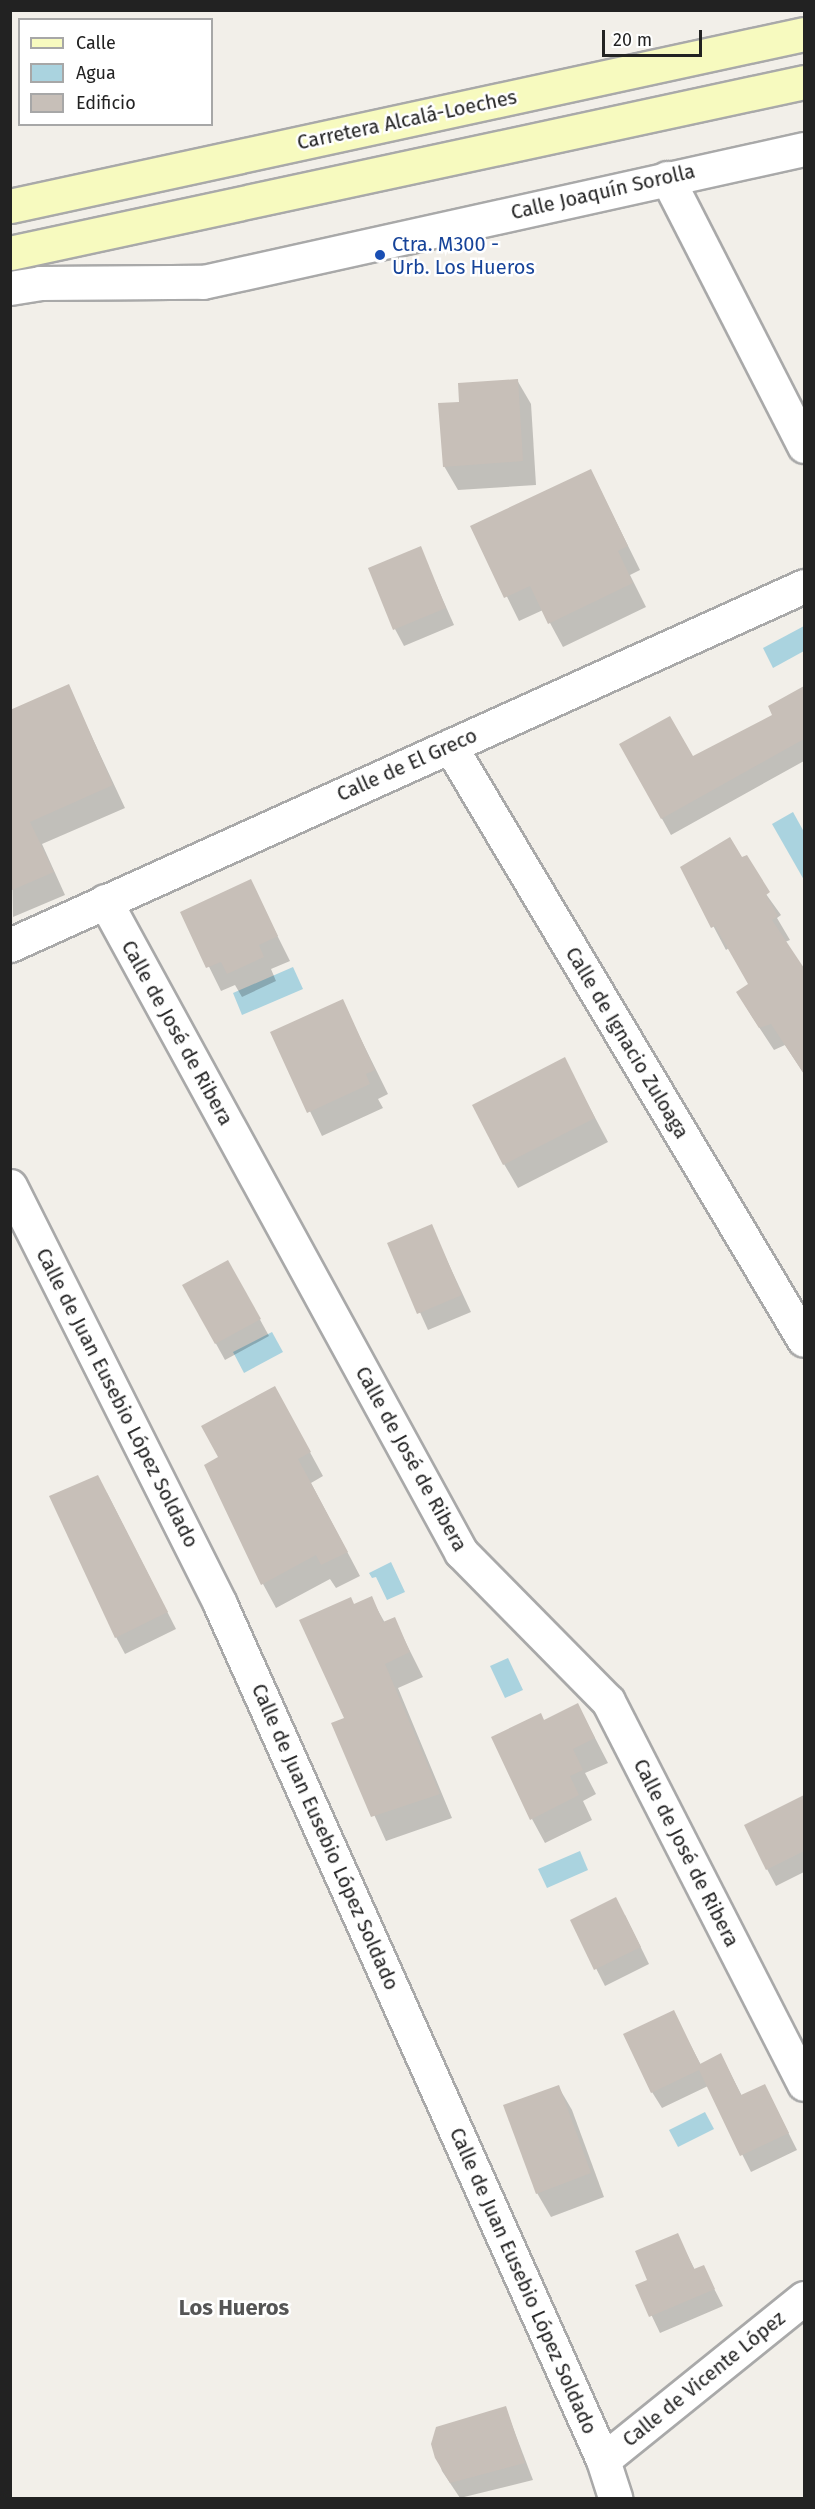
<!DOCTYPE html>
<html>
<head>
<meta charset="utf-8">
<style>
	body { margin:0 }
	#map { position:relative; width:815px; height:2509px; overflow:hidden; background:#f2efe9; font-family:"Fira Sans",sans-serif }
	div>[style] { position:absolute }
	.water>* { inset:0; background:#aad3df }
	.shadow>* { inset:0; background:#0003 }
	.building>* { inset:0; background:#c7bfb8 }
	.roads { filter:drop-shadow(2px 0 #a9a9a9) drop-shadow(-2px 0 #a9a9a9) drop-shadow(0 2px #a9a9a9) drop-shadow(0 -2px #a9a9a9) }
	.street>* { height:33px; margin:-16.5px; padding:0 16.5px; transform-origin:16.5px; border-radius:16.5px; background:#fff }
	.secondary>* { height:33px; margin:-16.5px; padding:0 16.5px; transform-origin:16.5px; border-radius:16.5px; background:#f7fabf }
	.dots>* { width:16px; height:16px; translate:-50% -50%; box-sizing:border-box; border:3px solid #fff; border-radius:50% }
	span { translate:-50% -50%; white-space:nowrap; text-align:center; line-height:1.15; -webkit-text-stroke:5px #fff; paint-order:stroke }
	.street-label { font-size:20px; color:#222 }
	.transit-label { font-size:20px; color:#164399 }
	.left { translate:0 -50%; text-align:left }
	.quarter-label { font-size:22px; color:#555; font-weight:700 }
	.frame { position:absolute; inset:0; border:12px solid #222; pointer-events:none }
	.legend { position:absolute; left:18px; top:18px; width:195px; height:108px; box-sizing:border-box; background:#fff; border:2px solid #a7a7a7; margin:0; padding:8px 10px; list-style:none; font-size:18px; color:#222 }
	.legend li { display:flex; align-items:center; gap:12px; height:30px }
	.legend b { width:30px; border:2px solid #a7a7a7 }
	.scale { position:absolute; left:602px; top:30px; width:100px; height:27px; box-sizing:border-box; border:3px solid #222; border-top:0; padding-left:8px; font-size:18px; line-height:21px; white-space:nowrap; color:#222; -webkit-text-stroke:4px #fff; paint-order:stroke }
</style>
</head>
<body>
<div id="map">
	<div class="water">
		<div style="clip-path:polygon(804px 626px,804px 651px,773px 668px,763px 648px)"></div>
		<div style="clip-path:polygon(793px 812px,804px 832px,804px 880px,772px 824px)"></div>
		<div style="clip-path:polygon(293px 967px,303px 989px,242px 1015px,233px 993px)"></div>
		<div style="clip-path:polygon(272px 1332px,283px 1352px,244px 1373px,233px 1352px)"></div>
		<div style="clip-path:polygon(391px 1562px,405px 1592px,387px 1600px,376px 1577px,372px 1578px,369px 1573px)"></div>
		<div style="clip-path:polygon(508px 1658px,523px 1690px,505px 1698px,490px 1666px)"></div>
		<div style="clip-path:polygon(580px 1851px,588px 1870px,547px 1888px,538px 1869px)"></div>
		<div style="clip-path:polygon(705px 2112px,714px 2129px,678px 2147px,669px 2130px)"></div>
	</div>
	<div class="shadow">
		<div style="clip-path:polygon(517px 380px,531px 404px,536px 485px,458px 490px,444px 466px,460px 404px)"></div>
		<div style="clip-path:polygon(591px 471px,640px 570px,630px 575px,646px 607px,563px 647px,543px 610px,519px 621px,472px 526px)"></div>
		<div style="clip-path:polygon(420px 548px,454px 625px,404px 646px,395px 629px)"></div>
		<div style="clip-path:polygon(68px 686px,125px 808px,42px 844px,65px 895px,13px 917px,10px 745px)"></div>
		<div style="clip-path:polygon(804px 688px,804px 761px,671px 835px,621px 745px,692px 758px,775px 715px,770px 706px)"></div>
		<div style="clip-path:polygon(741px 859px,781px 915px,777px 918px,790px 940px,785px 942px,804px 971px,804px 1074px,785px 1045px,774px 1050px,751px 1015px,738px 993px,750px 985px,729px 948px,726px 950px,682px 867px)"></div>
		<div style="clip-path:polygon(250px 881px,290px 961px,271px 969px,276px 981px,242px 997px,235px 985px,221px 991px,182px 912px)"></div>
		<div style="clip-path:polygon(342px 1001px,388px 1094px,378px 1099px,383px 1108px,322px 1136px,272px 1033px)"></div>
		<div style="clip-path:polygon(564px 1059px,608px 1142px,518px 1188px,504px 1164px)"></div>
		<div style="clip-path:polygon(431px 1226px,471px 1312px,428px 1330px,389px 1244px)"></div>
		<div style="clip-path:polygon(237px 1278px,269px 1336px,225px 1360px,184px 1286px)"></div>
		<div style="clip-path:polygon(288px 1412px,323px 1476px,311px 1483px,360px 1576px,336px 1588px,330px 1579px,276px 1608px,263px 1584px)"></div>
		<div style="clip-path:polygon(107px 1493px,176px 1629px,125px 1654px,116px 1637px)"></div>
		<div style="clip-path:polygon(371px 1598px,385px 1623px,394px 1619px,423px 1677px,398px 1688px,452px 1818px,386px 1841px,333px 1724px,346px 1719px)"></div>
		<div style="clip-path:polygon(578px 1705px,608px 1763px,585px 1773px,596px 1794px,583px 1801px,592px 1820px,545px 1843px,532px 1819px)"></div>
		<div style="clip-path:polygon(798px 1800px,804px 1812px,804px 1872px,776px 1886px,767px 1869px)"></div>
		<div style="clip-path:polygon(625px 1915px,649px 1964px,605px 1986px,572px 1921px)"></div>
		<div style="clip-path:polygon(673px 2012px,701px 2065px,721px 2055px,742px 2096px,765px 2086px,797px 2150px,751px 2172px,708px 2086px,662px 2108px,652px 2092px)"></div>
		<div style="clip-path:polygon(558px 2086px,572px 2110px,604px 2197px,551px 2217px,537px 2193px)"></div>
		<div style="clip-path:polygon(677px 2235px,695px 2270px,703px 2267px,723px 2306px,660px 2333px,637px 2285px,649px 2281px)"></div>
		<div style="clip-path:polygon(505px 2407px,533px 2480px,460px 2498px,442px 2471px,433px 2444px)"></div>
	</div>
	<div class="building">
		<div style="clip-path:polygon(518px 379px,523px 461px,443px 467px,438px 403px,459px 402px,458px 383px)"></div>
		<div style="clip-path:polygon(591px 469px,628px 546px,618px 551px,633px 583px,548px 624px,530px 586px,504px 598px,470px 526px)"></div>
		<div style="clip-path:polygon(421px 546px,446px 608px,393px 630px,368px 568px)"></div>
		<div style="clip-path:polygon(69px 684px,113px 785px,30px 822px,54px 872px,10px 891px,10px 710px)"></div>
		<div style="clip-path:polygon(804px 686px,804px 739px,661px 819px,619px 744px,670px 716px,693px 756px,772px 715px,768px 706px)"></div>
		<div style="clip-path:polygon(730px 837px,742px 857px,747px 855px,770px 892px,766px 895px,778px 916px,772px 920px,804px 968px,804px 1074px,771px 1024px,759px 1028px,736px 992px,748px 984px,715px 926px,711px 928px,680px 867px)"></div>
		<div style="clip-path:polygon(251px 879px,278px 936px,259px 945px,264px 957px,227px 974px,221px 962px,206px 968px,180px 912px)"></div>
		<div style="clip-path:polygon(343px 999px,375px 1070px,366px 1074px,370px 1084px,307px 1113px,270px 1032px)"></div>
		<div style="clip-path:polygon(565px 1057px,595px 1118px,503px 1165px,472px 1105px)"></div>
		<div style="clip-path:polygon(432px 1224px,462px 1295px,417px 1314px,387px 1243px)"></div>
		<div style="clip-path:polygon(228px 1260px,261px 1319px,215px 1344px,182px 1285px)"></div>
		<div style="clip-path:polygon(275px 1386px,311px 1452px,298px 1459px,348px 1552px,321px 1565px,316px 1555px,261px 1585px,204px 1465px,218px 1457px,201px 1426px)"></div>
		<div style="clip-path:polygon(98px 1475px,168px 1612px,115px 1638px,49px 1496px)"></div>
		<div style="clip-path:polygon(372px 1596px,383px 1622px,395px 1617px,410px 1652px,385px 1664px,440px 1794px,371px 1817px,331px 1723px,344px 1718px,299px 1620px,351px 1597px,354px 1604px)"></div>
		<div style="clip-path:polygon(578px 1703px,595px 1738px,573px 1749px,583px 1770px,570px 1776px,579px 1795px,530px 1820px,491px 1737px,541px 1713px,544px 1720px)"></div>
		<div style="clip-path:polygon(804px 1795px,804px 1851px,766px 1870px,744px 1825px)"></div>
		<div style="clip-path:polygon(616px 1897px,641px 1947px,594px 1970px,570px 1920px)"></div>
		<div style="clip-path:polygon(674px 2010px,700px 2064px,721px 2053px,741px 2095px,765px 2084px,789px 2133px,740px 2156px,699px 2070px,651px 2093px,623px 2034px)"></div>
		<div style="clip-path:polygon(559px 2085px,591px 2173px,536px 2194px,503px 2105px)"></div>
		<div style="clip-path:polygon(678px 2233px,694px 2269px,704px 2265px,715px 2289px,649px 2317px,635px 2285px,647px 2280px,635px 2251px)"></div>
		<div style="clip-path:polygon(506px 2406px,525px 2463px,450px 2483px,435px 2458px,431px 2444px,436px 2427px)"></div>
	</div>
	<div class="roads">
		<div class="street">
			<div style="left:667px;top:178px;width:301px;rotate:62.9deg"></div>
			<div style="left:10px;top:288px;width:30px;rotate:-9deg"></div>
			<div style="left:40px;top:283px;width:163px;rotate:-0.4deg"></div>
			<div style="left:203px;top:282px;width:616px;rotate:-12.48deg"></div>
			<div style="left:450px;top:746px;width:691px;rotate:59.21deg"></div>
			<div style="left:105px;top:901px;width:742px;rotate:61.33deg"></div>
			<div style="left:461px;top:1552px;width:209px;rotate:45.4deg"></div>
			<div style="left:608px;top:1701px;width:430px;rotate:62.9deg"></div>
			<div style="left:10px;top:945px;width:871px;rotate:-24.33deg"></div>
			<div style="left:10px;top:1186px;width:468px;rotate:63.3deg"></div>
			<div style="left:220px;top:1604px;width:938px;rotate:65.89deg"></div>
			<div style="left:603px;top:2460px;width:40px;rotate:72deg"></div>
			<div style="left:603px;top:2460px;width:258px;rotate:-38.9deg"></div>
		</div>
		<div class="secondary">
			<div style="left:10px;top:206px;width:812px;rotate:-12.22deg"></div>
			<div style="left:10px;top:253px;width:812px;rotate:-12.15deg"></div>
		</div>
	</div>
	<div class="dots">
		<div style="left:380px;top:255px;background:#1a4fb4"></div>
	</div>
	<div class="street-label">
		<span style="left:407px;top:120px;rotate:-12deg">Carretera Alcalá-Loeches</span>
		<span style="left:603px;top:192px;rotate:-13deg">Calle Joaquín Sorolla</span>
		<span style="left:407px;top:765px;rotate:-24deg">Calle de El Greco</span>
		<span style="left:177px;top:1033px;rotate:61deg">Calle de José de Ribera</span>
		<span style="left:627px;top:1043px;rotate:59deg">Calle de Ignacio Zuloaga</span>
		<span style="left:117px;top:1398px;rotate:63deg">Calle de Juan Eusebio López Soldado</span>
		<span style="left:411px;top:1459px;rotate:61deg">Calle de José de Ribera</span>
		<span style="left:325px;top:1837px;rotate:66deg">Calle de Juan Eusebio López Soldado</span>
		<span style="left:686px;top:1853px;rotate:63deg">Calle de José de Ribera</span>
		<span style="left:523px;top:2281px;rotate:66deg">Calle de Juan Eusebio López Soldado</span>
		<span style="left:704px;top:2379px;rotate:-39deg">Calle de Vicente López</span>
	</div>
	<div class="transit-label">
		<span class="left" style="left:392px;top:256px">Ctra. M300 -<br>Urb. Los Hueros</span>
	</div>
	<div class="quarter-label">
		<span style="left:234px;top:2308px">Los Hueros</span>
	</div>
	<div class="frame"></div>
	<ul class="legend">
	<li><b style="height:8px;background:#f7fabf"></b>Calle</li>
	<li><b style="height:16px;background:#aad3df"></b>Agua</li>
	<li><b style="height:16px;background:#c7bfb8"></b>Edificio</li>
	</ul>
	<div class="scale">20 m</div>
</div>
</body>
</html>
